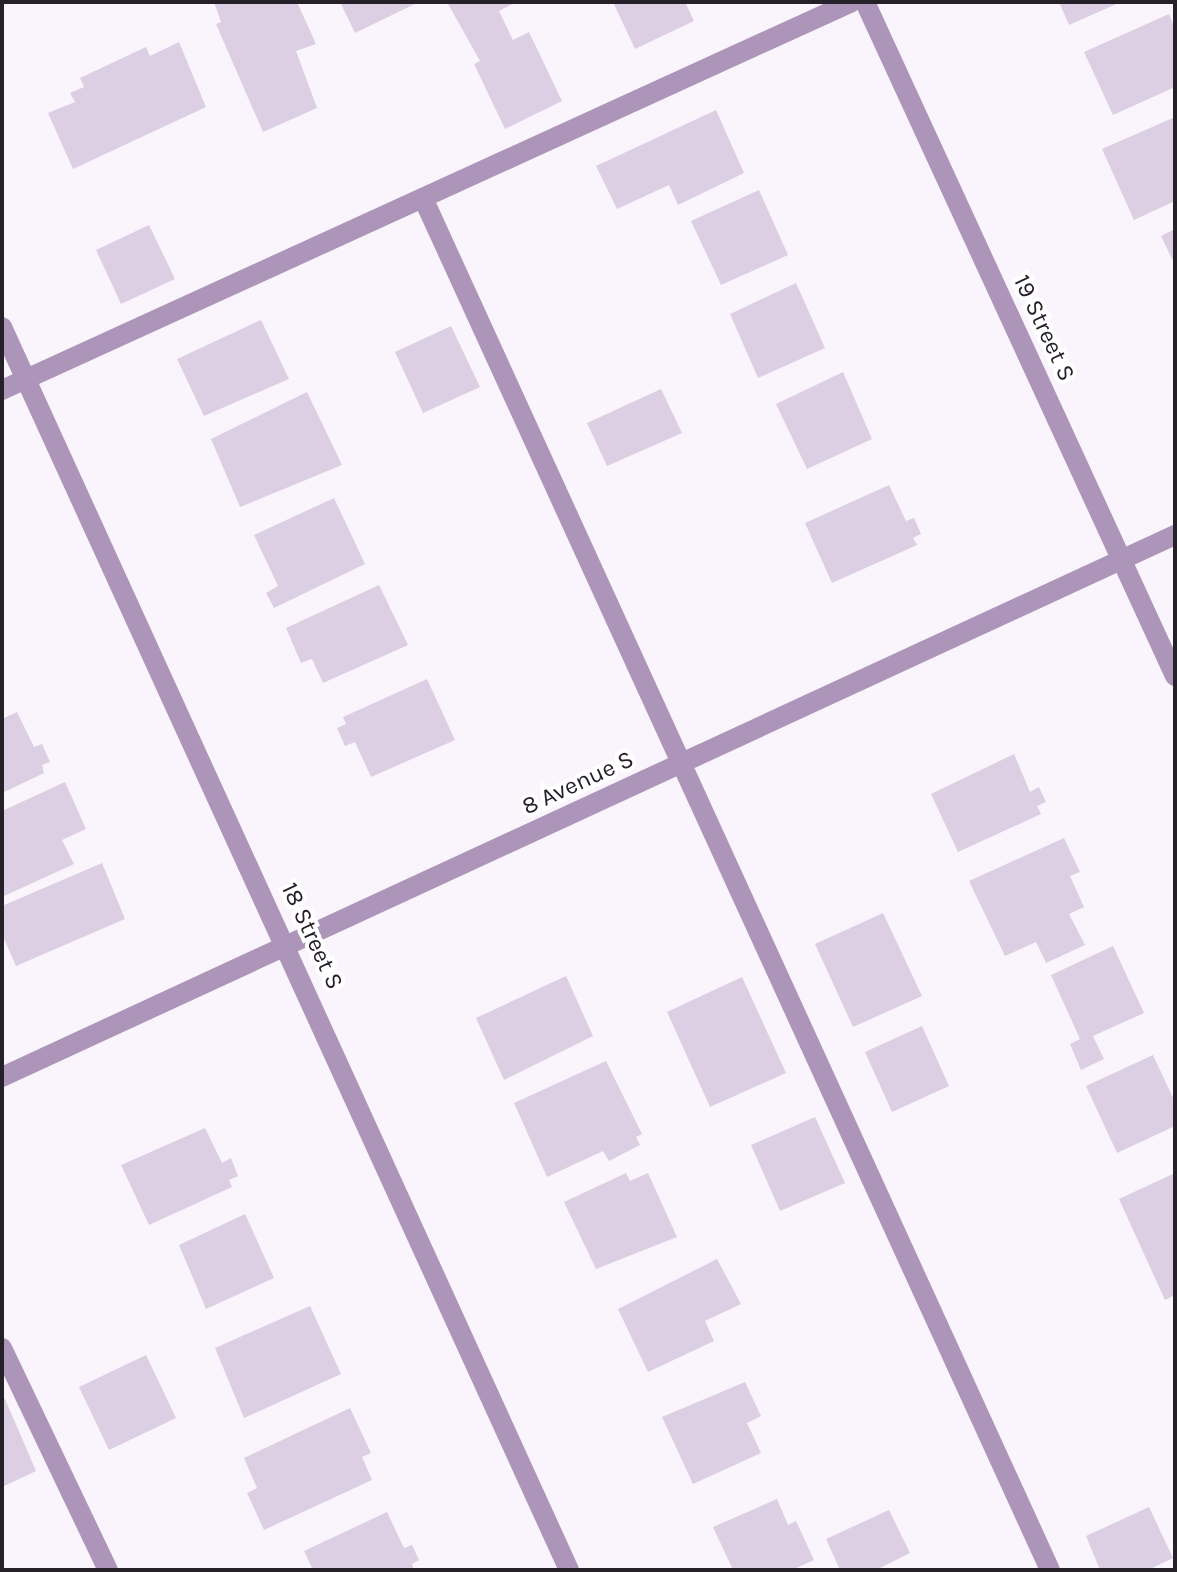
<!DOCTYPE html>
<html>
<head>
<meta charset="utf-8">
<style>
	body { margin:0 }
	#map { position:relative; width:1177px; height:1572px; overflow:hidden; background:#faf4fd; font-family:Karla,sans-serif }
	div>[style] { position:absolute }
	.building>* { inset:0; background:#dccfe4 }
	.minor>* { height:20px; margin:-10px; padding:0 10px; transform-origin:10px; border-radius:10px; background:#ac95b8 }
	span { translate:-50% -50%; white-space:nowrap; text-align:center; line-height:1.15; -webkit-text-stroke:8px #fff; paint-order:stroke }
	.street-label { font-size:24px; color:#262129 }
	.frame { position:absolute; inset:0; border:4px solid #262129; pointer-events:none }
</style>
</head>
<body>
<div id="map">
	<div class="building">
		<div style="clip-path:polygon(214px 2px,297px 2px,316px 44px,296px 51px,317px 108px,263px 132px,216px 24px,221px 22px)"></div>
		<div style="clip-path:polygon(340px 2px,419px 2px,355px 33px)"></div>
		<div style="clip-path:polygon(447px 2px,517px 2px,499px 11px,513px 40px,529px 32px,562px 101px,505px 129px,474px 64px,480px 61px)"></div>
		<div style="clip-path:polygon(613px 2px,685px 2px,694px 21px,635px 49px)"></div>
		<div style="clip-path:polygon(1059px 2px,1121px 2px,1069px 25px)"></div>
		<div style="clip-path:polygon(1169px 14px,1175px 29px,1175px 87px,1113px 115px,1084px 52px)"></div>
		<div style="clip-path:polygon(179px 42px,206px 107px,73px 169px,48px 113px,75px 102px,70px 93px,84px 87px,80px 78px,146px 47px,150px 56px)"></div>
		<div style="clip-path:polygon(716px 110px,744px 173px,678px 205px,669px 185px,617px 209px,596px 166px)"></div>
		<div style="clip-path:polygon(1175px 117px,1175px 201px,1134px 220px,1102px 149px)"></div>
		<div style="clip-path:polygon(759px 190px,788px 255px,721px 285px,691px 221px)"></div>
		<div style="clip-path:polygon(149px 225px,175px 279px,121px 304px,96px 250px)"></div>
		<div style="clip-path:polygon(1175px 229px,1175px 265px,1161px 236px)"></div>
		<div style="clip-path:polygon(796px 283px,825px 348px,758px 378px,730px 314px)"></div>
		<div style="clip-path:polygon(261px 320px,289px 379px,204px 416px,177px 359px)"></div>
		<div style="clip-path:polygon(451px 326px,480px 387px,423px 413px,395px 352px)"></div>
		<div style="clip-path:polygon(843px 372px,872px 439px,807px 469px,776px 404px)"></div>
		<div style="clip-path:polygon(661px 389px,682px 433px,607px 466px,587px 423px)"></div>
		<div style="clip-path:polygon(307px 392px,342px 465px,240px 507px,211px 439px)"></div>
		<div style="clip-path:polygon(889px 485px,906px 521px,914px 518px,921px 534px,913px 538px,917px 545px,832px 583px,805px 523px)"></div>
		<div style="clip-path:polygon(334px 498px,365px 564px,274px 608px,266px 593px,278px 586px,254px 535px)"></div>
		<div style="clip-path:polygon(379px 585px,408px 645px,323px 683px,312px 659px,301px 663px,286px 628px)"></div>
		<div style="clip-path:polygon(427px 679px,455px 740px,371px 777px,355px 742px,345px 746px,337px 728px,346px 724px,343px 717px)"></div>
		<div style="clip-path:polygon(17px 712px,34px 747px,42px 744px,50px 762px,42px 765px,44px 773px,2px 793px,2px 719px)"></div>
		<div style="clip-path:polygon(1014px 754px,1030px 792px,1039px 787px,1046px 802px,1037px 806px,1041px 814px,958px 852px,931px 794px)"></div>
		<div style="clip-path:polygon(65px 782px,86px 829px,62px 840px,74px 864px,2px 897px,2px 811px)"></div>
		<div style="clip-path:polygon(1064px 838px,1080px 872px,1070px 876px,1084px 907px,1069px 914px,1085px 945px,1046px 963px,1036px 942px,1005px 956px,969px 881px)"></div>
		<div style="clip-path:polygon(102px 863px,125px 919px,16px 966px,2px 934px,2px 906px)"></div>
		<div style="clip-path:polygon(883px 913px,922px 996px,853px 1027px,815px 944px)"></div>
		<div style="clip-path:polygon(1113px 946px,1144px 1013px,1093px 1036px,1104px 1059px,1081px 1070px,1070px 1044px,1080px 1039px,1051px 975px)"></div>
		<div style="clip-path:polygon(566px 976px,593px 1036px,504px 1080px,476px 1018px)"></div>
		<div style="clip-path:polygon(742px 977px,786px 1073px,710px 1107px,667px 1012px)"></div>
		<div style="clip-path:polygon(922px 1026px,949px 1086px,892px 1112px,865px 1052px)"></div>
		<div style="clip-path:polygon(1153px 1055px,1175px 1102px,1175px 1126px,1117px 1153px,1086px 1086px)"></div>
		<div style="clip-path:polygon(606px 1061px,642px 1134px,636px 1137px,640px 1145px,609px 1161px,603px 1151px,547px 1177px,514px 1103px)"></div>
		<div style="clip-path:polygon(815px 1117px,845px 1183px,780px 1211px,751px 1145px)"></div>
		<div style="clip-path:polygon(205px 1128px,222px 1163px,231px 1158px,238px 1176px,229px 1180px,232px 1187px,149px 1225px,121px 1165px)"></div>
		<div style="clip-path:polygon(626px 1173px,630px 1181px,648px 1173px,677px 1237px,596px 1269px,564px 1202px)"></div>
		<div style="clip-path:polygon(1175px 1173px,1175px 1295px,1165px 1300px,1119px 1199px)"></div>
		<div style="clip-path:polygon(245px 1214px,274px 1278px,206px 1309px,179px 1245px)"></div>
		<div style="clip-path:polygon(717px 1259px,741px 1304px,705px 1321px,714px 1341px,648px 1372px,618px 1309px)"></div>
		<div style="clip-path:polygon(310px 1306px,341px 1374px,244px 1418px,215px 1348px)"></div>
		<div style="clip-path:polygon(146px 1355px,176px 1418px,109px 1450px,79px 1387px)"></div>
		<div style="clip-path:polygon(745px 1382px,761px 1416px,747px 1423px,761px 1453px,693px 1484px,662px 1417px)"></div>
		<div style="clip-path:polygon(5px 1399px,36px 1471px,2px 1487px,2px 1400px)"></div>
		<div style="clip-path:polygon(350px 1408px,371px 1453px,362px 1457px,372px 1480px,264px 1530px,247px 1493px,257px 1488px,244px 1458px)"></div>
		<div style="clip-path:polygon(777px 1499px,788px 1525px,796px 1521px,814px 1560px,792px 1570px,733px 1570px,713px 1527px)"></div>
		<div style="clip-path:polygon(1149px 1507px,1173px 1558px,1148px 1570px,1100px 1570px,1086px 1536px)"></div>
		<div style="clip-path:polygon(889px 1510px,910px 1553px,876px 1570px,840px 1570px,826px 1539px)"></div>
		<div style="clip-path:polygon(387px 1512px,404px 1548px,412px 1545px,419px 1560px,412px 1564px,414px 1570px,313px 1570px,304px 1551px)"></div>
	</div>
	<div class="minor">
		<div style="left:865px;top:2px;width:742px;rotate:65.3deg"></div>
		<div style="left:423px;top:198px;width:1508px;rotate:65.44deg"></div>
		<div style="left:2px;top:327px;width:1366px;rotate:65.48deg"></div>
		<div style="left:2px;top:390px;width:934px;rotate:-24.54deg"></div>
		<div style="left:2px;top:1077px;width:1292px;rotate:-24.8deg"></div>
		<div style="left:2px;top:1348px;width:246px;rotate:64.5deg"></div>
	</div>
	<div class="street-label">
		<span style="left:1044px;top:328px;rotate:65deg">19 Street S</span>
		<span style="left:578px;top:783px;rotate:-25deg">8 Avenue S</span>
		<span style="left:312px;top:936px;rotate:65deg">18 Street S</span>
	</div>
	<div class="frame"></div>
</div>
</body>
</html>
